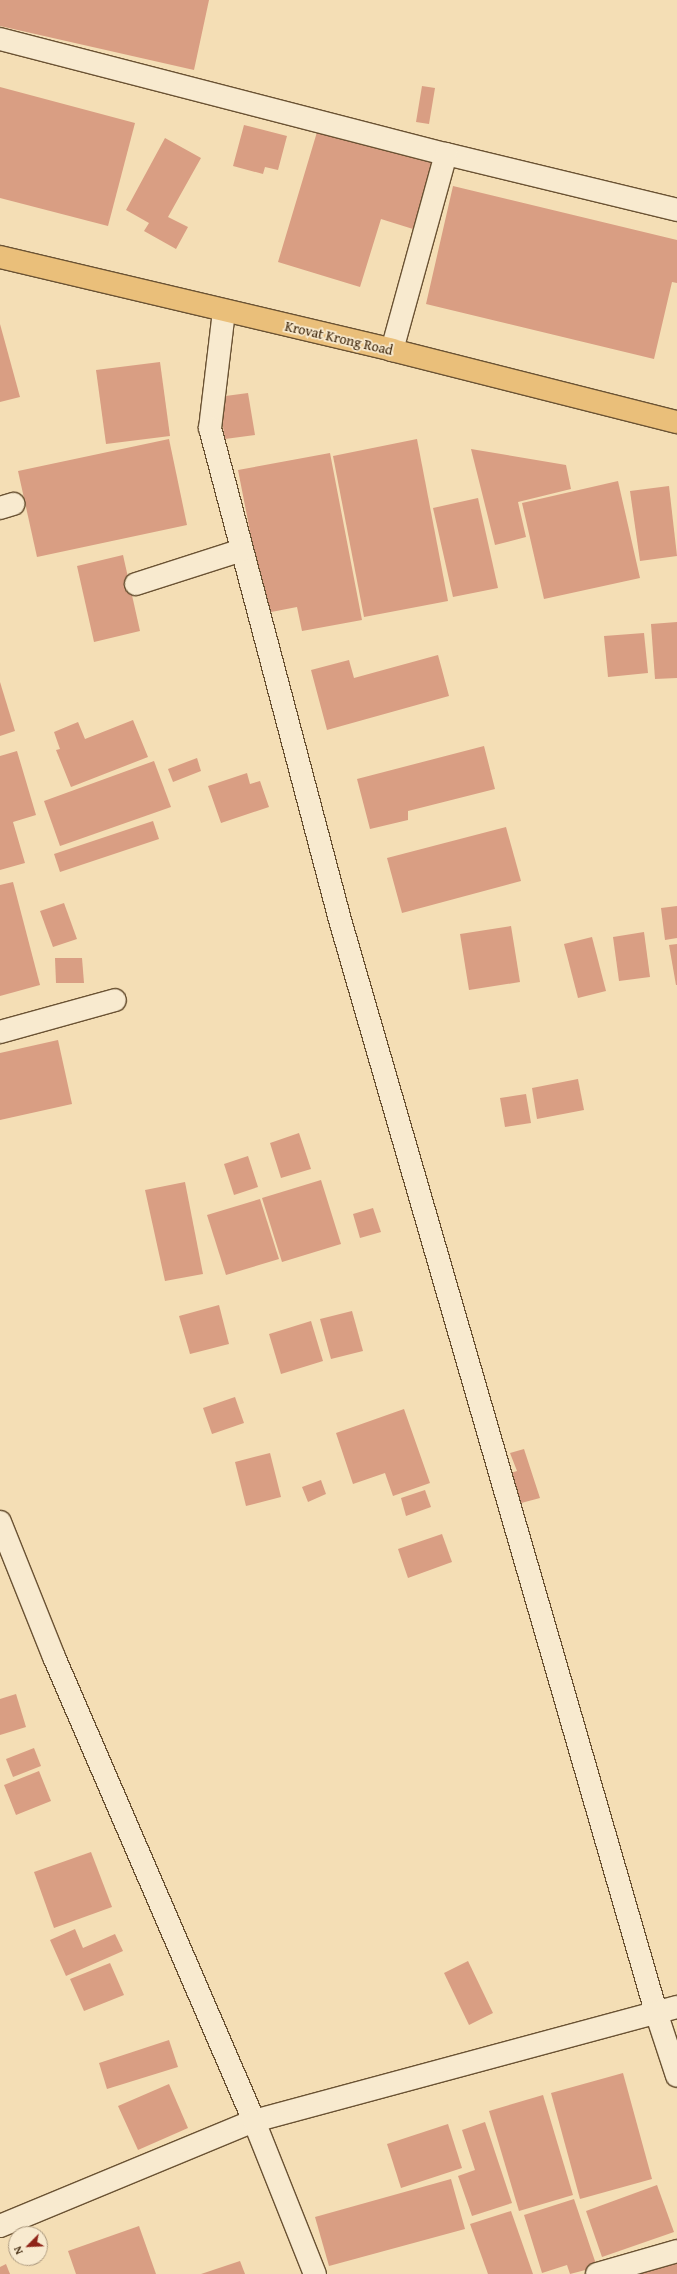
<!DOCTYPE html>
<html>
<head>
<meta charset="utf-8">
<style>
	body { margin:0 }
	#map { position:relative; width:677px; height:2274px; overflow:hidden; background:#f4deb5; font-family:"Gentium Book Plus",serif }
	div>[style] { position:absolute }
	.building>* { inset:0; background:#d99e83 }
	.roads { filter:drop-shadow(1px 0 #6a5233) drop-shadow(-1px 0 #6a5233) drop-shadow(0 1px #6a5233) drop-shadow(0 -1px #6a5233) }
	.minor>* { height:22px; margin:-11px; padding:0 11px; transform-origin:11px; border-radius:11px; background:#f8eacf }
	.highway>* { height:22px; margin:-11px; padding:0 11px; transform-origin:11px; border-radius:11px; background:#eabf7a }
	span { translate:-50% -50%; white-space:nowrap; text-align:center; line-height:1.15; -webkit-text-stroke:3.5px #f8eacf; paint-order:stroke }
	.street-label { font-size:14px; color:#3c2308 }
	.north { position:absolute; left:8px; top:2226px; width:40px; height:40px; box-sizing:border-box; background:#f8eacf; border:1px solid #ad9a7f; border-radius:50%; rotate:246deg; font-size:11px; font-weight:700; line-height:16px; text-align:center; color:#3c2308 }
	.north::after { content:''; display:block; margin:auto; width:14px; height:18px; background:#8f2418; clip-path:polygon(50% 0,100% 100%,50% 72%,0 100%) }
</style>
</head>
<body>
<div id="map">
	<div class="building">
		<div style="clip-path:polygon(0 0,209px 0,194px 70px,0 26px)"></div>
		<div style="clip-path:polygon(422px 86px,435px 88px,429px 124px,416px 122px)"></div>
		<div style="clip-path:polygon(0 87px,135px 123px,108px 226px,0 198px)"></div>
		<div style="clip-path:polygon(320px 122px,435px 157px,413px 229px,381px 219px,360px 287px,278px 262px)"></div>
		<div style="clip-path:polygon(244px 125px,287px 136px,278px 170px,265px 167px,263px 174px,233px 166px)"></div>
		<div style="clip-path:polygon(165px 138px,201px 158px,168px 217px,188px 227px,176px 249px,144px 231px,149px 223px,126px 210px)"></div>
		<div style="clip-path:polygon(453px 186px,677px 240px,677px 283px,672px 282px,654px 359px,426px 304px)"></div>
		<div style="clip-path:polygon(0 324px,20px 397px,0 402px)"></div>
		<div style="clip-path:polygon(160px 362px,170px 436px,106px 444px,96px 370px)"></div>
		<div style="clip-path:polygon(248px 393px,255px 435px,225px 439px,218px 397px)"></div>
		<div style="clip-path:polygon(169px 439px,187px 525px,37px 557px,18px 471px)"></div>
		<div style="clip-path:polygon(417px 439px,448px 601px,364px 617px,333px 456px)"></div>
		<div style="clip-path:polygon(471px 449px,566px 465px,571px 489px,518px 502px,526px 537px,495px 545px)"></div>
		<div style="clip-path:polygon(330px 453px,362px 620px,302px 631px,297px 607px,266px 613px,238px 470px)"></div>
		<div style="clip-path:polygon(618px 481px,640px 578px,544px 599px,522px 503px)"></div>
		<div style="clip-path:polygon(669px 486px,677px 556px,640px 561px,630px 491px)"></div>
		<div style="clip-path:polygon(478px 498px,498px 588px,453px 597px,433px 508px)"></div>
		<div style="clip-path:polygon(123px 555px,140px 631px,94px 642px,77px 566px)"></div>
		<div style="clip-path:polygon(677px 622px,677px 678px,655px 679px,651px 624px)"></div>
		<div style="clip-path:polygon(644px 633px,648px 673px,608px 677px,604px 636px)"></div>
		<div style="clip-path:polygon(438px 655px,449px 696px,327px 730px,311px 670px,349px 660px,354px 678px)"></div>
		<div style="clip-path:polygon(0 682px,15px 731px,0 736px)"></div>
		<div style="clip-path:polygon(133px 720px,148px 757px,71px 787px,56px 750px,60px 749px,54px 732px,78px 722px,85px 739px)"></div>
		<div style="clip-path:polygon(484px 746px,495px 789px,408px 811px,408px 820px,370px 829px,357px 779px)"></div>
		<div style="clip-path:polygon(17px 751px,36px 815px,13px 822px,25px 863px,0 870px,0 756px)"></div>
		<div style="clip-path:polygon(197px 758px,201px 771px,173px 782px,168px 769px)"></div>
		<div style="clip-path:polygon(154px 761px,171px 807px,60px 846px,44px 801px)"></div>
		<div style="clip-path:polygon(247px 773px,250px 784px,260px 781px,269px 807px,221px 823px,208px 786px)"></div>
		<div style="clip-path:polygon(153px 821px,159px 839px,60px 872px,54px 854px)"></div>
		<div style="clip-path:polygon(506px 827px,521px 881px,402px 913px,387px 858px)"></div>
		<div style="clip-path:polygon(13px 882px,40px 985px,0 996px,0 885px)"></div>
		<div style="clip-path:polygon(64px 903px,77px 939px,53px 947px,40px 911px)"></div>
		<div style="clip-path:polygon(677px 906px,677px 938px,665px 940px,661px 908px)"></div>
		<div style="clip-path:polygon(511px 926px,520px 982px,469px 990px,460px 934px)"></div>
		<div style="clip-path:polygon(644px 932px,650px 977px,619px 981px,613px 937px)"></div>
		<div style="clip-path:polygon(592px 937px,606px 991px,578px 998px,564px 944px)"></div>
		<div style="clip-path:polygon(677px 944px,677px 985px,676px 985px,669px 945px)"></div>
		<div style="clip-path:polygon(55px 958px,82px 958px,84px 983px,56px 983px)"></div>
		<div style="clip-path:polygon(58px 1040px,72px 1104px,0 1120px,0 1053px)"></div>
		<div style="clip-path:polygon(578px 1079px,584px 1110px,537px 1119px,532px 1088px)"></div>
		<div style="clip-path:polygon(526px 1094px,531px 1123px,505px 1127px,500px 1098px)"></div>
		<div style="clip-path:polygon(299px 1133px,311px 1169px,281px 1178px,270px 1143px)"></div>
		<div style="clip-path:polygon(248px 1156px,258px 1187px,234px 1195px,224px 1164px)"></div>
		<div style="clip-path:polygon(321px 1180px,341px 1244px,282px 1262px,262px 1198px)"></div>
		<div style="clip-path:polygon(185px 1182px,203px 1274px,165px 1281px,145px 1190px)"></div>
		<div style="clip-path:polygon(260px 1199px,279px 1259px,226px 1275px,207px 1215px)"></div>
		<div style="clip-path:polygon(373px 1208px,381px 1232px,360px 1238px,353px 1214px)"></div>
		<div style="clip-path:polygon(219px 1305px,229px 1344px,190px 1354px,179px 1316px)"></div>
		<div style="clip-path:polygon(352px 1311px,363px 1351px,331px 1359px,320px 1319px)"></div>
		<div style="clip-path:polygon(311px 1321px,323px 1361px,281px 1374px,269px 1334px)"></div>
		<div style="clip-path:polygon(235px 1397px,244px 1423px,212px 1434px,203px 1408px)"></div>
		<div style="clip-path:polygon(404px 1409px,430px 1483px,393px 1496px,385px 1473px,353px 1484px,336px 1433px)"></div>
		<div style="clip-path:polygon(524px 1449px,540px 1498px,510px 1506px,501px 1476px,517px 1471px,510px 1453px)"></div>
		<div style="clip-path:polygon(270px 1453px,281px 1497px,246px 1506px,235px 1462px)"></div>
		<div style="clip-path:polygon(321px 1480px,326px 1494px,308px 1502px,302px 1487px)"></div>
		<div style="clip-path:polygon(425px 1490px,431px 1507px,406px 1516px,401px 1498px)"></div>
		<div style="clip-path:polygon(442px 1534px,452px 1562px,408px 1578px,398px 1549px)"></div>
		<div style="clip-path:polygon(16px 1694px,26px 1727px,0 1735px,0 1699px)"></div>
		<div style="clip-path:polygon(34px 1748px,41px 1766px,13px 1777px,6px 1759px)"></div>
		<div style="clip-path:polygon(39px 1771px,51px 1801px,16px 1815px,4px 1785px)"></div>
		<div style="clip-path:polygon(91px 1852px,112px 1907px,54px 1928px,34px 1872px)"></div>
		<div style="clip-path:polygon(75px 1929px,83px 1948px,115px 1934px,123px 1951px,66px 1976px,50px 1940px)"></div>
		<div style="clip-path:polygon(468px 1961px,493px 2013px,469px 2025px,444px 1973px)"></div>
		<div style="clip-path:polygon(110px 1963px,124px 1995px,84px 2011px,70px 1979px)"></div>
		<div style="clip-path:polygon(169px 2040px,178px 2067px,107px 2089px,99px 2063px)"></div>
		<div style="clip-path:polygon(623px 2073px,652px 2179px,580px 2199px,551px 2093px)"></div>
		<div style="clip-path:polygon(169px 2084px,188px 2128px,138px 2150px,118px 2106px)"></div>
		<div style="clip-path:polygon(543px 2095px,573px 2195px,519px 2211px,489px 2111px)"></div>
		<div style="clip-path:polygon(485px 2122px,512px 2203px,472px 2216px,458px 2176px,475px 2170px,462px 2130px)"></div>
		<div style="clip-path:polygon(448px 2124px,462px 2168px,401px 2188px,387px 2144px)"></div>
		<div style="clip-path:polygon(451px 2179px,465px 2229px,329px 2266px,315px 2217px)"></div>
		<div style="clip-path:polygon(657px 2185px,674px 2232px,602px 2257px,586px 2211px)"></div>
		<div style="clip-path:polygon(574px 2199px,597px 2267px,570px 2274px,567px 2265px,542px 2273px,524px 2215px)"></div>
		<div style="clip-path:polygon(511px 2211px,533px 2274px,488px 2274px,470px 2224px)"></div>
		<div style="clip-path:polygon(139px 2226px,156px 2274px,76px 2274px,68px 2251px)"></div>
		<div style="clip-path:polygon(677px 2257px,677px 2274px,642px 2274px,640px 2269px)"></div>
		<div style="clip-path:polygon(240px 2261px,245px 2274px,201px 2274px)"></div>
		<div style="clip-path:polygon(6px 2264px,10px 2274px,0 2274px,0 2267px)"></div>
	</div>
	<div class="roads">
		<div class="minor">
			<div style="left:0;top:39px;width:461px;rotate:14.5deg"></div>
			<div style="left:446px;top:154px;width:238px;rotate:13.6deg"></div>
			<div style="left:224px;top:311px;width:118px;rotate:96.8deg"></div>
			<div style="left:210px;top:428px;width:509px;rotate:75.2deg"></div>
			<div style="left:340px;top:920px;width:1137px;rotate:73.86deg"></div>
			<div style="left:656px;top:2012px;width:67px;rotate:71.8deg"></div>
			<div style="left:392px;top:350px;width:203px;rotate:-74.6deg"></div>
			<div style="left:0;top:508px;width:14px;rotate:-17deg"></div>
			<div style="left:136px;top:584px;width:111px;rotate:-17.8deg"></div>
			<div style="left:0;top:1032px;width:119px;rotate:-15.5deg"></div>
			<div style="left:0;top:1522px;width:145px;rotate:68.2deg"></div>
			<div style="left:54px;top:1657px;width:505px;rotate:66.68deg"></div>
			<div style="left:254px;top:2121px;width:165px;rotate:68.3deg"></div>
			<div style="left:0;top:2226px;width:275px;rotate:-22.5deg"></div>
			<div style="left:254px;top:2121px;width:438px;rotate:-15.1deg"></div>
			<div style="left:597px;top:2274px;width:83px;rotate:-16deg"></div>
		</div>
		<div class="highway">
			<div style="left:0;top:257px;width:403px;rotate:13.3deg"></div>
			<div style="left:392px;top:350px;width:294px;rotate:14.2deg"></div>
		</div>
	</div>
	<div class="street-label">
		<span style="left:339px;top:338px;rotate:13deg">Krovat Krong Road</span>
	</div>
	<div class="north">N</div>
</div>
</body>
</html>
